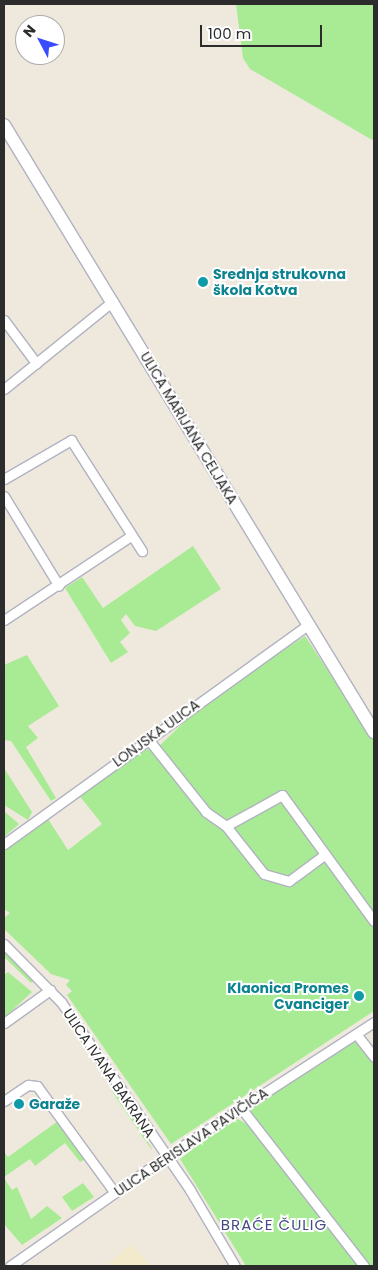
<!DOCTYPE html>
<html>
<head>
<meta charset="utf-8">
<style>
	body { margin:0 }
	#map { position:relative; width:378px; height:1270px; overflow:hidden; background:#efe9dd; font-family:Poppins,sans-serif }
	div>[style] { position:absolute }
	.education>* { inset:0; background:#f2eacb }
	.green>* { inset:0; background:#a8eb94 }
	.roads { filter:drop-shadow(1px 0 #b1b2c1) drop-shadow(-1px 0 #b1b2c1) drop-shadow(0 1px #b1b2c1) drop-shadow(0 -1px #b1b2c1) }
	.minor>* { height:9px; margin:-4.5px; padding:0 4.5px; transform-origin:4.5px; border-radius:4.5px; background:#fff }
	.secondary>* { height:12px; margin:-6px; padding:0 6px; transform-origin:6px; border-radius:6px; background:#fff }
	.dots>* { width:14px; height:14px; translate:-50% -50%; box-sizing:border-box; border:2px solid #fff; border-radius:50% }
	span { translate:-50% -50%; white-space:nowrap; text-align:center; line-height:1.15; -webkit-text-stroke:4px #fff; paint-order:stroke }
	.culture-label { font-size:14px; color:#0d838f; font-weight:700 }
	.left { translate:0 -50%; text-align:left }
	.right { translate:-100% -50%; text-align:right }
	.street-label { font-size:14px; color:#2c2c2c }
	.neighbourhood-label { font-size:15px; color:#474b83; letter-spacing:1px }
	.frame { position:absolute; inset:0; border:5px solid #2c2c2c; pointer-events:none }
	.north { position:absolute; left:15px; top:15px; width:50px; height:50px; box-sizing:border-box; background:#fff; border:1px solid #ababab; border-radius:50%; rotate:310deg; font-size:14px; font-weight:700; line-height:20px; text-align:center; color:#2c2c2c }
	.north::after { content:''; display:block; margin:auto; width:18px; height:22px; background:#3a4aff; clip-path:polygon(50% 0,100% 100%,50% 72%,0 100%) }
	.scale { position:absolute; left:200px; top:25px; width:122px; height:22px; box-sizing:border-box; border:2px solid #2c2c2c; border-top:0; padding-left:6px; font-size:15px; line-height:18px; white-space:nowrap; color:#2c2c2c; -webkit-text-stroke:4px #fff; paint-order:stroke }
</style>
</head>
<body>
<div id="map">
	<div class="education">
		<div style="clip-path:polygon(131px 1244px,151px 1266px,106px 1266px)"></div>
	</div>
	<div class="green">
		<div style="clip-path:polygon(236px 4px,374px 4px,374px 141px,250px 69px,243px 58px)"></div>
		<div style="clip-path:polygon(193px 546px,221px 589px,156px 631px,135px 626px,126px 614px,121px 620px,130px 633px,120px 642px,128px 652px,111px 663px,65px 588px,82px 577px,103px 608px)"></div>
		<div style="clip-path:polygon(305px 636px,374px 740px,374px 1011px,171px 1144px,67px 995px,72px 991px,66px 985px,70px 980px,51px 974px,4px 929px,4px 918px,10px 913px,4px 909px,4px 850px,48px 819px,68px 850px,102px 824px,78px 794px,137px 753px,159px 746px,203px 704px)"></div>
		<div style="clip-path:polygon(27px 655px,59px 706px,28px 726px,38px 738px,26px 747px,56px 798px,51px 801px,11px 741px,4px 740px,4px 665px)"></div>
		<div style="clip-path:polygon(4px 768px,32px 812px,28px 820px,4px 805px)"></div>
		<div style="clip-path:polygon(4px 811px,19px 824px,4px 837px)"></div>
		<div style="clip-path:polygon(4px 950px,34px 980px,31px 983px,4px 957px)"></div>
		<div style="clip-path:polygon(8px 972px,32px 992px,4px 1018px,4px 975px)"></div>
		<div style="clip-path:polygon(354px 1040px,374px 1064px,374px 1266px,369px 1266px,250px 1113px,255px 1103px)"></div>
		<div style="clip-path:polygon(111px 1090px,125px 1104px,152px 1149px,151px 1149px)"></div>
		<div style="clip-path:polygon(238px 1119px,248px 1125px,358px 1266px,246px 1266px,180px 1159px,229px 1121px)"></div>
		<div style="clip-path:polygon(58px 1121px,86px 1159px,80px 1162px,65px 1143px,35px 1166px,30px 1159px,4px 1177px,4px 1152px,8px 1157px)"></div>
		<div style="clip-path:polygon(4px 1178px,12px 1190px,17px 1187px,31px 1219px,47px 1206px,62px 1218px,22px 1245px,4px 1224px)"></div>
		<div style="clip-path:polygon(83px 1183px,94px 1197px,72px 1211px,62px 1197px)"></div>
	</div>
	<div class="roads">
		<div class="minor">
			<div style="left:4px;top:320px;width:54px;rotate:53.3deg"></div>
			<div style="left:4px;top:389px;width:140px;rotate:-38.9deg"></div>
			<div style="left:4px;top:479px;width:78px;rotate:-30.2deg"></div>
			<div style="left:71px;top:440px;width:132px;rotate:57.4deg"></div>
			<div style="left:4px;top:496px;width:105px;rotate:58.6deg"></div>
			<div style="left:4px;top:620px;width:152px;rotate:-33.5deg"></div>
			<div style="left:148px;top:739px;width:93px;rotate:51.5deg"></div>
			<div style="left:206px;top:812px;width:24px;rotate:35deg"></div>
			<div style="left:226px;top:826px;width:61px;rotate:51.6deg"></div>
			<div style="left:264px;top:874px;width:26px;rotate:16deg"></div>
			<div style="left:289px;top:881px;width:44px;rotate:-36.6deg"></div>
			<div style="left:226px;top:826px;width:64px;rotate:-29deg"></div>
			<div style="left:282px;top:795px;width:156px;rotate:53.9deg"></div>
			<div style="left:4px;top:844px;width:376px;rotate:-35.8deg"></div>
			<div style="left:4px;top:944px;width:81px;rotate:45.5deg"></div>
			<div style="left:61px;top:1002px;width:228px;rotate:55.5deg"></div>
			<div style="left:190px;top:1190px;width:88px;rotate:59.4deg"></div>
			<div style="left:4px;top:1023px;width:57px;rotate:-35.7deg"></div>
			<div style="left:357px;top:1035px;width:28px;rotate:52deg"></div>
			<div style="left:4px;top:1101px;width:29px;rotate:-34deg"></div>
			<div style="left:28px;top:1085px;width:9px;rotate:6deg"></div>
			<div style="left:37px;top:1086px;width:132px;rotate:53.9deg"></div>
			<div style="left:241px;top:1108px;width:200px;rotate:52.1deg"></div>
			<div style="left:10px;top:1266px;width:192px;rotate:-35deg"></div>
			<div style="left:167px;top:1156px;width:247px;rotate:-32.9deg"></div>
		</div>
		<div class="secondary">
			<div style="left:4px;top:125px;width:711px;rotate:58.64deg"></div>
		</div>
	</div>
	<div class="dots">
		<div style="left:203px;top:282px;background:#0f9aa8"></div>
		<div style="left:359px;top:996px;background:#0f9aa8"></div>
		<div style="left:19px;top:1104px;background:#0f9aa8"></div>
	</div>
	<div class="culture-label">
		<span class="left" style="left:213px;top:282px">Srednja strukovna<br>škola Kotva</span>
		<span class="right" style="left:349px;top:996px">Klaonica Promes<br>Cvanciger</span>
		<span class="left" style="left:29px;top:1104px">Garaže</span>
	</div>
	<div class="street-label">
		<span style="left:189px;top:428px;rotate:59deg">ULICA MARIJANA CELJAKA</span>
		<span style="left:156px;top:733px;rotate:-36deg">LONJSKA ULICA</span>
		<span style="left:109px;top:1073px;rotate:56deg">ULICA IVANA BAKRANA</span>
		<span style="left:191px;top:1142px;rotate:-34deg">ULICA BERISLAVA PAVIČIĆA</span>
	</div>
	<div class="neighbourhood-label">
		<span style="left:274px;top:1225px">BRAĆE ČULIG</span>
	</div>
	<div class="frame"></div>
	<div class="north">N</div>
	<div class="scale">100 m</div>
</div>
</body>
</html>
